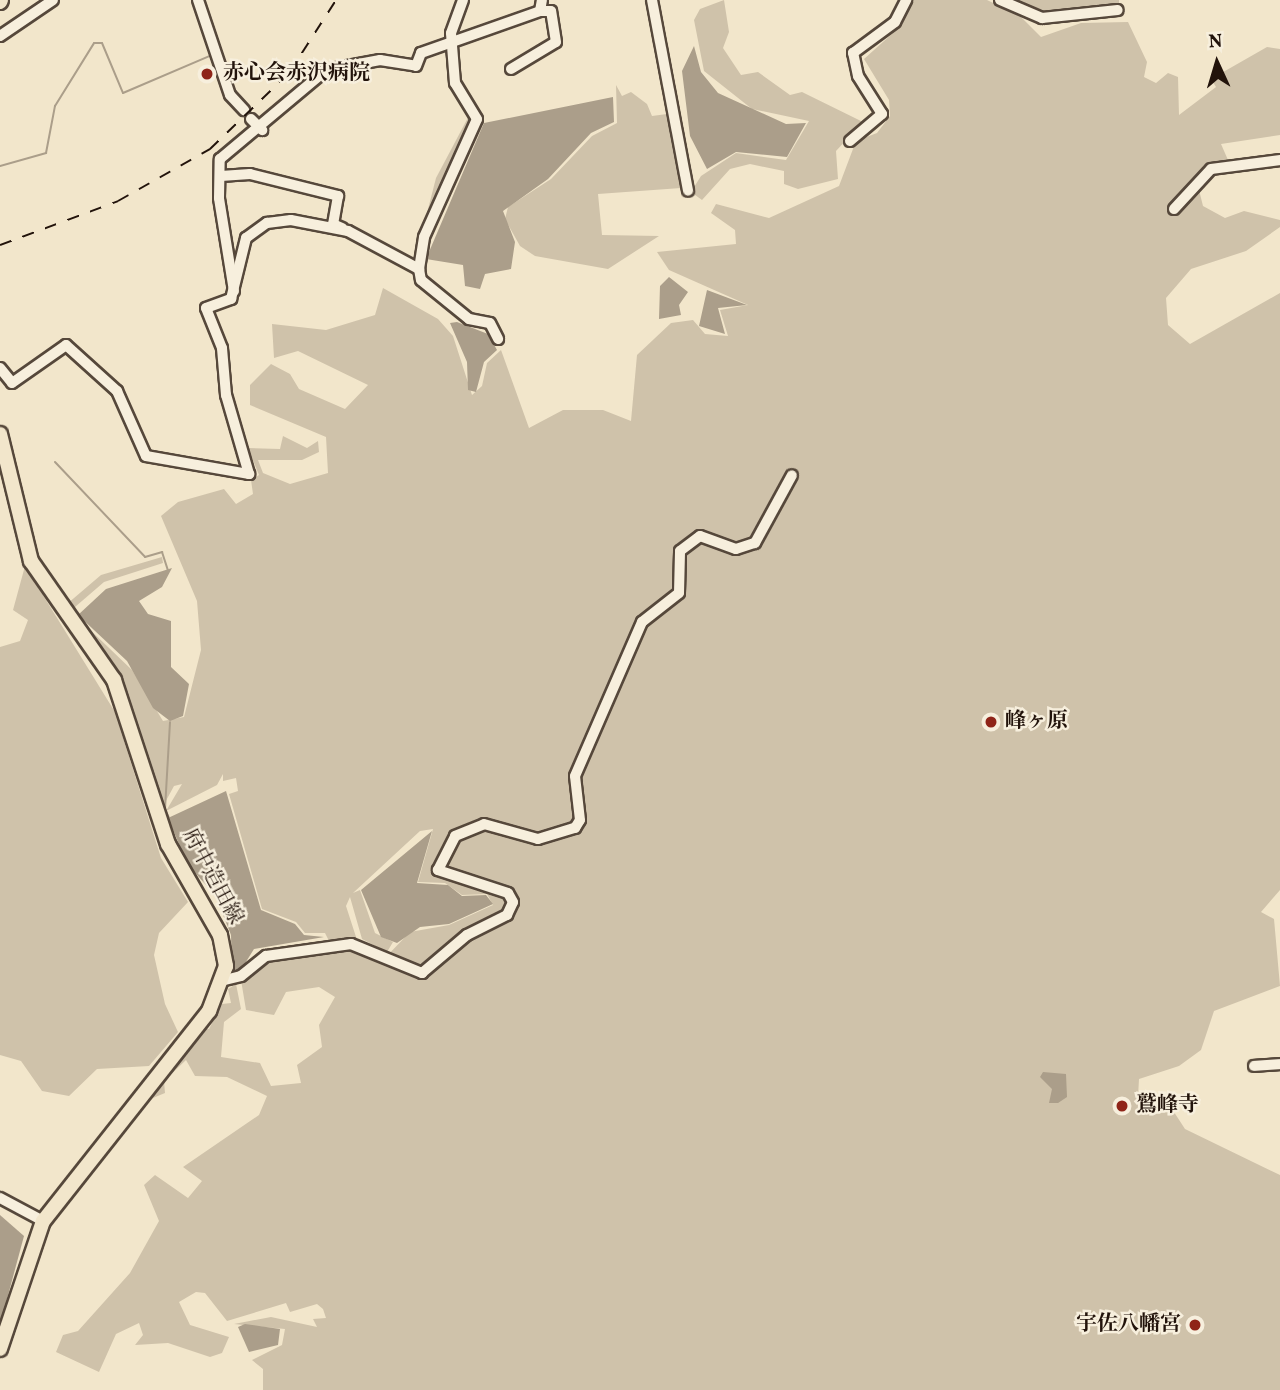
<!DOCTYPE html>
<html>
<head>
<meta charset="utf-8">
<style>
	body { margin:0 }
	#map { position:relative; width:1280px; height:1390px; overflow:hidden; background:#f2e6cb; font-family:Vollkorn,"Noto Serif JP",serif }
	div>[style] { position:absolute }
	.green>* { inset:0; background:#cfc2aa }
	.water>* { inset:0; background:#ab9e8a }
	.stream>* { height:2px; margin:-1px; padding:0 1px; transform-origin:1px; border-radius:1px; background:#ab9e8a }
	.roads { filter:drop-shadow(2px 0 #56483b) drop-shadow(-2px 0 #56483b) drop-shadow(0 2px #56483b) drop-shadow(0 -2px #56483b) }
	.minor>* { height:10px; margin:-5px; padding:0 5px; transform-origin:5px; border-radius:5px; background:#f7efdd }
	.major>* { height:14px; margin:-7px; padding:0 7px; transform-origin:7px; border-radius:7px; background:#f2e6cb }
	.rail>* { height:2px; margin-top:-1px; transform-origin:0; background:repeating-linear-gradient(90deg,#22130b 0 12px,transparent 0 24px) }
	.dots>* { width:19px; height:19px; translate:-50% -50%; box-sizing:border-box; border:4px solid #f7efdd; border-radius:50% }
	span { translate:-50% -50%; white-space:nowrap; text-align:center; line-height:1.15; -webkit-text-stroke:5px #f7efdd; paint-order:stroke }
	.poi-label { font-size:21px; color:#22130b; font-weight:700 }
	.left { translate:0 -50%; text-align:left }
	.right { translate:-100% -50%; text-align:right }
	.street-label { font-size:21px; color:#22130b }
	.north { position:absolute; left:1182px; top:28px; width:70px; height:70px; -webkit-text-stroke:5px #f7efdd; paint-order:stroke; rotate:356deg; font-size:19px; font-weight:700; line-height:28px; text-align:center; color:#22130b }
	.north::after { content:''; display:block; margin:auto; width:24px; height:32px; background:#22130b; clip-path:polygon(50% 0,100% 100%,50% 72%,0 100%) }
</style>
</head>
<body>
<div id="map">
	<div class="green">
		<div style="clip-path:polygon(724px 0,729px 32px,723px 48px,741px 75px,758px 72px,790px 95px,802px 92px,863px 122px,836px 151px,838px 179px,798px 189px,784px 184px,784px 171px,750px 164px,730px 169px,702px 200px,691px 192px,701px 176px,736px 153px,786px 160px,809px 121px,752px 109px,704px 71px,694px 20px,700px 9px)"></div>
		<div style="clip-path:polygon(914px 0,987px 0,1020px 16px,1041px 37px,1081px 23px,1128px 22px,1147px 62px,1144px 77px,1156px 83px,1168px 73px,1178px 77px,1179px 115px,1216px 87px,1211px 79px,1267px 47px,1280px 49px,1280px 135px,1221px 144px,1228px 160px,1196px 178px,1203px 206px,1225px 218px,1244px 211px,1280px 220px,1280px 227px,1246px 251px,1191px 269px,1166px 298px,1168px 325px,1190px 344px,1280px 293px,1280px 890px,1261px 912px,1274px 919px,1280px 986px,1214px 1011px,1201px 1050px,1179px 1066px,1139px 1079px,1138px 1097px,1172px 1109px,1185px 1129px,1280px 1175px,1280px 1390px,263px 1390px,263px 1369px,252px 1360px,282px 1345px,285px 1329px,234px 1324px,271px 1317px,317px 1327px,313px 1319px,326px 1318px,323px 1309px,317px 1304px,290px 1312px,286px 1303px,227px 1321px,205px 1293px,196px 1292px,179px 1302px,190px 1325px,229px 1337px,222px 1353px,210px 1357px,168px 1343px,135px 1345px,143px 1335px,139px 1323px,116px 1334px,99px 1372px,56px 1352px,63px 1335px,78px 1331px,130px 1273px,159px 1221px,144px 1185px,155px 1175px,188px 1198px,202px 1181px,183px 1167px,259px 1115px,267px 1096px,227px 1077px,195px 1076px,186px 1060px,164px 1081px,165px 1093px,148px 1100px,202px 1028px,209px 1029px,222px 1004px,231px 1003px,228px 989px,236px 984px,241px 1009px,224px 1022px,221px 1057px,260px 1063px,271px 1086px,301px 1083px,297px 1065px,322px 1047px,319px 1025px,335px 997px,319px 987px,286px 992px,274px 1015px,246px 1010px,241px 980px,265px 961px,358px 948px,383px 960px,410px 932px,449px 925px,493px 905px,487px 894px,462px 895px,445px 883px,418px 882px,433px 829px,420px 831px,353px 893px,360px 890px,375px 933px,393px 942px,387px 952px,362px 939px,350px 897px,346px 906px,357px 940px,329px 941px,325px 933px,305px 933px,296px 922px,262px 909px,229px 794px,238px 791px,236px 778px,223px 781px,223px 774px,217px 785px,166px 811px,182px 784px,174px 786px,162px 808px,123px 681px,84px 624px,132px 670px,163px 721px,184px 717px,201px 650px,197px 601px,161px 516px,178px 502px,224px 489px,236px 504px,253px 494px,251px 480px,259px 475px,248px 448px,280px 449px,283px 436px,307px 448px,318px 441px,319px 452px,302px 460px,258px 460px,263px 473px,290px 484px,328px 473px,326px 437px,250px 405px,250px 385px,271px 364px,290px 374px,299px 389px,345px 409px,368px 385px,298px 351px,274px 358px,272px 324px,326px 330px,375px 315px,383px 288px,438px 319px,453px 336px,472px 395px,482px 386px,487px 363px,501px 350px,529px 428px,563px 410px,603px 410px,631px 421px,637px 355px,671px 323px,693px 320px,705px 334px,728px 336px,720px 310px,748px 305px,669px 270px,657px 252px,736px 244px,735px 230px,711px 213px,716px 204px,769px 218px,839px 186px,856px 141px,877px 133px,890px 116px,889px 100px,864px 59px,893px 33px)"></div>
		<div style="clip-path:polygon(1008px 0,1119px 0,1119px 4px,1054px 13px)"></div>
		<div style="clip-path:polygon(616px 85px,622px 96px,631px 92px,647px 104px,652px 116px,667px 114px,686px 182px,681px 188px,598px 194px,602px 235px,659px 236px,608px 269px,535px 256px,520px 246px,505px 219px,508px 207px,551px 179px,592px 136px,617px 123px)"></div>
		<div style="clip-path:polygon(471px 112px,473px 117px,416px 256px,436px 178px)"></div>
		<div style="clip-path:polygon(162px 557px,163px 563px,104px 582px,75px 607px,67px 604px,101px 575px)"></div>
		<div style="clip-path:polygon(25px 566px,115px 712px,161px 858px,188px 902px,159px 933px,154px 955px,165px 1004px,178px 1032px,149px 1066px,97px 1069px,69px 1096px,42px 1091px,21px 1061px,0 1055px,0 647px,20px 641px,28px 620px,13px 610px)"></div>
	</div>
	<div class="water">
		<div style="clip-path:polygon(694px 46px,701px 72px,718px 93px,786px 124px,806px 123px,787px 157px,736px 152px,707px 169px,690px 136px,682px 71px)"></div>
		<div style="clip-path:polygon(613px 97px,614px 122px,591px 133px,548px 179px,503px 211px,515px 242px,511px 269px,485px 274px,480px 289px,465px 286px,463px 265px,426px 259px,484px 123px)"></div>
		<div style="clip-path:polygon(669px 277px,688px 292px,679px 305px,681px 315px,659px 319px,660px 286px)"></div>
		<div style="clip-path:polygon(707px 290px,747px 305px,718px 308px,725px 334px,699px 326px)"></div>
		<div style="clip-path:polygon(457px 322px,488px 334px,497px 350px,484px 362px,476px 392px,468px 390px,467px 362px,450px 323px)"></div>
		<div style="clip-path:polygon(172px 568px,162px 587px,139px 601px,148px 614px,171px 621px,171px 667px,189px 684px,183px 716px,170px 721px,153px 708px,127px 661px,78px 615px,106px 589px)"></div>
		<div style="clip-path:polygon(226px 791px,261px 910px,295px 924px,304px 935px,324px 937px,254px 949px,239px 973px,232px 971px,231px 935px,216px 897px,187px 863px,168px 818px)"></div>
		<div style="clip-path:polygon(432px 831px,417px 883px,448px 885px,462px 896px,486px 895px,493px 904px,449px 924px,420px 927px,397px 943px,381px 937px,361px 890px)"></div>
		<div style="clip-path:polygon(1043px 1072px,1066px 1074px,1067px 1097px,1058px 1103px,1049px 1103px,1052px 1089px,1040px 1077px)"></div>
		<div style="clip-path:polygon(0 1215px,24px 1236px,0 1325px)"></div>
		<div style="clip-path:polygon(245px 1324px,280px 1329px,278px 1345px,249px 1352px,238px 1327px)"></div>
	</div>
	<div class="stream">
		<div style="left:0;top:166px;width:48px;rotate:-15.8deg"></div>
		<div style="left:46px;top:153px;width:48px;rotate:-79.2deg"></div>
		<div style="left:55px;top:106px;width:74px;rotate:-58.2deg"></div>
		<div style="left:94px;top:43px;width:8px"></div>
		<div style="left:102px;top:43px;width:54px;rotate:67.2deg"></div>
		<div style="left:123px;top:93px;width:97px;rotate:-23.1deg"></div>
		<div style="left:55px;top:462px;width:131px;rotate:46.5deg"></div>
		<div style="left:145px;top:557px;width:18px;rotate:-16deg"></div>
		<div style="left:162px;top:552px;width:19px;rotate:72deg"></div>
		<div style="left:169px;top:818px;width:10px;rotate:-114deg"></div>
		<div style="left:165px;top:809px;width:87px;rotate:-86.7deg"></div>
	</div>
	<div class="roads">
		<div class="minor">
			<div style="left:198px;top:0;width:100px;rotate:71.4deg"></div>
			<div style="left:230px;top:95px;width:21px;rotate:47deg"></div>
			<div style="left:652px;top:0;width:194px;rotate:79.3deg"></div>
			<div style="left:1000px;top:0;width:46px;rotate:23.2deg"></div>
			<div style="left:1042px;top:18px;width:76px;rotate:-6deg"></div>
			<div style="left:0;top:36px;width:64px;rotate:-34.2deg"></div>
			<div style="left:511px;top:69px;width:52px;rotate:-31deg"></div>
			<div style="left:556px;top:42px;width:31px;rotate:-99deg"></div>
			<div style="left:551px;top:11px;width:11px;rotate:180deg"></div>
			<div style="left:251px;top:119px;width:16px;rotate:45deg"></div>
			<div style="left:850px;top:141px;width:42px;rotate:-40.2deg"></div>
			<div style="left:882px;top:114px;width:45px;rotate:-122.3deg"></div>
			<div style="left:858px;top:76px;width:24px;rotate:-102deg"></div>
			<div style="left:853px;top:53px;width:52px;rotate:-36.4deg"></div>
			<div style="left:895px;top:22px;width:25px;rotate:-63deg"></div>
			<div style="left:221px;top:176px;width:29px;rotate:-4deg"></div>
			<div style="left:250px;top:174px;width:91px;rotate:14deg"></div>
			<div style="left:338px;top:196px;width:28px;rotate:100deg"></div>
			<div style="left:333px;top:224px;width:10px;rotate:24deg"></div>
			<div style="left:1174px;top:209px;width:54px;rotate:-47.2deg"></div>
			<div style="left:1211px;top:169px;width:70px;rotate:-7.4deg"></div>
			<div style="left:419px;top:269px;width:11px;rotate:80deg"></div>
			<div style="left:421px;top:280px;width:62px;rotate:39.1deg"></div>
			<div style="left:469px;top:319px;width:21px;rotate:11deg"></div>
			<div style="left:490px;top:323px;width:18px;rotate:63deg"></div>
			<div style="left:234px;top:291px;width:94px;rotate:-99.2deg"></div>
			<div style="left:219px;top:198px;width:39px;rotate:-89deg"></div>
			<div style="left:220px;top:159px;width:138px;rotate:-40deg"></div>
			<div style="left:326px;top:70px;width:55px;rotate:-10.5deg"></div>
			<div style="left:380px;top:60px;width:36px;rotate:9deg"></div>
			<div style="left:416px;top:66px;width:14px;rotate:-69deg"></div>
			<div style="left:421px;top:53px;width:126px;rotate:-19.4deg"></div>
			<div style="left:540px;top:11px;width:11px;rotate:-80deg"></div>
			<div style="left:0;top:368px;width:19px;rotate:51deg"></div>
			<div style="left:12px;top:383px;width:66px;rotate:-35.1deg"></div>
			<div style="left:66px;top:345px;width:69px;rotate:42deg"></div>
			<div style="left:117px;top:391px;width:71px;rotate:66deg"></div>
			<div style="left:146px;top:456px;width:105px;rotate:9.9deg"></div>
			<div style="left:249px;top:474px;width:82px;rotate:-106.2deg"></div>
			<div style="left:226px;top:395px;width:47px;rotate:-94.9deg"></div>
			<div style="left:222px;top:348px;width:43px;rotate:-111.8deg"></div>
			<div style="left:206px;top:308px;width:27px;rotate:-20deg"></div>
			<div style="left:231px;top:299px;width:63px;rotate:-76.2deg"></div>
			<div style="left:246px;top:238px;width:26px;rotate:-36deg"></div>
			<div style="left:267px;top:223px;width:24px;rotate:-7deg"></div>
			<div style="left:291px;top:220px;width:58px;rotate:10.9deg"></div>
			<div style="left:348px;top:231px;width:81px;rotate:28.2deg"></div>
			<div style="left:419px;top:269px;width:32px;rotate:-81deg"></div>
			<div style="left:424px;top:237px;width:129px;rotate:-65.8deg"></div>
			<div style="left:477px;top:119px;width:42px;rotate:-121.4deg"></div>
			<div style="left:455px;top:83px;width:50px;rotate:-94.6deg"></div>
			<div style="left:451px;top:33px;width:35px;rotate:-70deg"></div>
			<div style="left:225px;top:980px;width:16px;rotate:-14deg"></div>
			<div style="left:241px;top:976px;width:32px;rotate:-39deg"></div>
			<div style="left:266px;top:956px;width:86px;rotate:-8deg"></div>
			<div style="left:351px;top:944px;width:77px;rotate:22.2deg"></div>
			<div style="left:422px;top:973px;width:59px;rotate:-40.2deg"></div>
			<div style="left:467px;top:935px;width:45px;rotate:-26.6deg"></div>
			<div style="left:507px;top:915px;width:14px;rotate:-65deg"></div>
			<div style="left:513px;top:902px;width:10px;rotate:-119deg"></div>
			<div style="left:508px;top:893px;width:74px;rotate:-161.8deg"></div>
			<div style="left:438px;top:870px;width:38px;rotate:-63deg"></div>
			<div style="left:455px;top:836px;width:31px;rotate:-22deg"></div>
			<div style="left:484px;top:824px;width:56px;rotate:15.5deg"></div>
			<div style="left:538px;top:839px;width:39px;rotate:-17deg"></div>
			<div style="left:575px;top:828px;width:9px;rotate:-58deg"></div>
			<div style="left:580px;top:820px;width:44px;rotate:-96.5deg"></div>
			<div style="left:575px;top:776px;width:168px;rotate:-66.5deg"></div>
			<div style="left:642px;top:622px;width:47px;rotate:-38.1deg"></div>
			<div style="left:679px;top:593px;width:42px;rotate:-88.6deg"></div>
			<div style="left:680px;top:551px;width:25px;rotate:-37deg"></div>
			<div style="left:700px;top:536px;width:38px;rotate:20deg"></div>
			<div style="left:736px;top:549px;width:20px;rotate:-18deg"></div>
			<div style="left:755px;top:543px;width:77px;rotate:-61.4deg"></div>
			<div style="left:1254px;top:1066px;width:26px;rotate:-4deg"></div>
			<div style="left:0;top:1198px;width:49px;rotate:28.1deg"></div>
		</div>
		<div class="major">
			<div style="left:0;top:2px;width:2px;rotate:-63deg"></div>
			<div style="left:0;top:434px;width:131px;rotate:76.3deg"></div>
			<div style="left:31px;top:561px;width:145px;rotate:55.1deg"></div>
			<div style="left:114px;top:680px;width:173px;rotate:71.8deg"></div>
			<div style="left:168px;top:844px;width:105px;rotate:60.3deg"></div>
			<div style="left:220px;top:935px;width:32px;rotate:79deg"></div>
			<div style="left:226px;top:966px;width:48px;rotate:110.7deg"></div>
			<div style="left:209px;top:1011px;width:268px;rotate:128.3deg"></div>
			<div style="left:43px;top:1221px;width:135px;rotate:108.6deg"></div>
		</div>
	</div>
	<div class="rail">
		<div style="left:0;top:245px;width:126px;rotate:-20.4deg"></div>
		<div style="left:118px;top:201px;width:106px;rotate:-29.5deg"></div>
		<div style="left:210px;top:149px;width:110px;rotate:-43.9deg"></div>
		<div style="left:289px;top:73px;width:87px;rotate:-57.2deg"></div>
	</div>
	<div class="dots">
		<div style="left:207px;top:74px;background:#8f2418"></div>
		<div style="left:991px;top:722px;background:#8f2418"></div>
		<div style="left:1122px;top:1106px;background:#8f2418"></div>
		<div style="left:1195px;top:1325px;background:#8f2418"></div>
	</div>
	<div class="poi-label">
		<span class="left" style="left:223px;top:74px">赤心会赤沢病院</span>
		<span class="left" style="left:1005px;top:722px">峰ヶ原</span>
		<span class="left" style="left:1136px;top:1106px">鷲峰寺</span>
		<span class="right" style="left:1181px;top:1325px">宇佐八幡宮</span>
	</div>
	<div class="street-label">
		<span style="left:212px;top:877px;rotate:62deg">府中造田線</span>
	</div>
	<div class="north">N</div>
</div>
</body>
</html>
